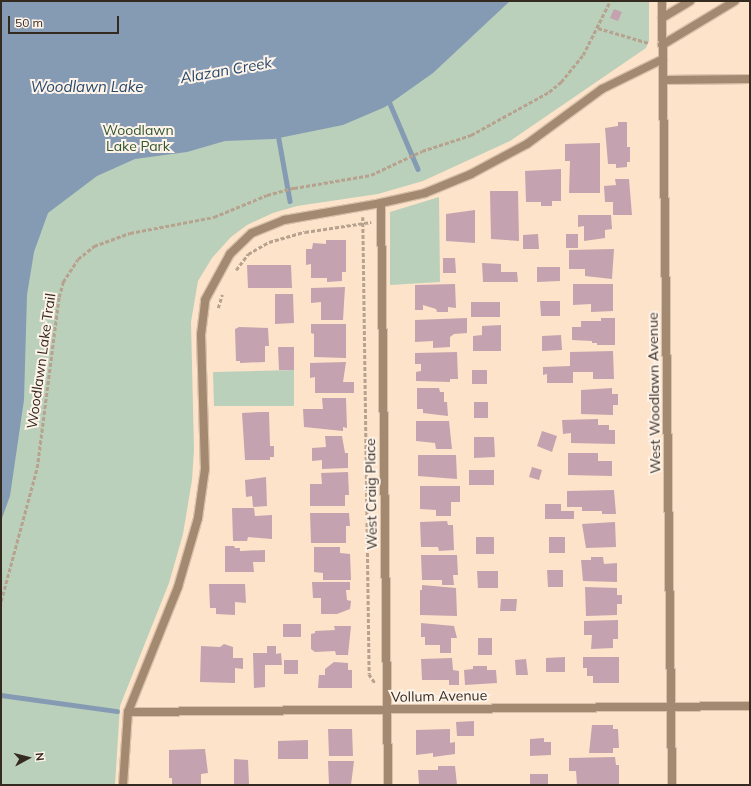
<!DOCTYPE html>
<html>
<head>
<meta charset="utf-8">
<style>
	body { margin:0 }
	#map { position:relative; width:751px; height:786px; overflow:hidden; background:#fde3ca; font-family:Mulish,sans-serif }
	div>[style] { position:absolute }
	.green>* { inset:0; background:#bbd0ba }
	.water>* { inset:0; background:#859bb4 }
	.stream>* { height:4.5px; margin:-2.25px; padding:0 2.25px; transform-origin:2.25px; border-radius:2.25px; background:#859bb4 }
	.building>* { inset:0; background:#c5a2af }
	.path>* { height:2.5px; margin-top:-1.25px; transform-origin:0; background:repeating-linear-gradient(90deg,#b6a28e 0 4px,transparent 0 6px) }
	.roads { filter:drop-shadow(1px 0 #d9c2ab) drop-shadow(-1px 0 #d9c2ab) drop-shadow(0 1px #d9c2ab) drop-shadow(0 -1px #d9c2ab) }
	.minor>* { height:8px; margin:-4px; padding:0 4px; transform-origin:4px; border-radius:4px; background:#a38970 }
	.tertiary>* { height:8px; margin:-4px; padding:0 4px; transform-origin:4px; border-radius:4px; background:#a38970 }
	span { translate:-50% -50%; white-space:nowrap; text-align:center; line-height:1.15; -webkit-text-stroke:4px #fef3e9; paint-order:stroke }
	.park-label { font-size:14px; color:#305630 }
	.street-label { font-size:14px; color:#342a20 }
	.water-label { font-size:15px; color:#26496e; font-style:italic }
	.frame { position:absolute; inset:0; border:2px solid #342a20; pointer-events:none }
	.north { position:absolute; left:8px; top:738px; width:40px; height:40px; -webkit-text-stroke:3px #fef3e9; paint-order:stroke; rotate:83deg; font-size:11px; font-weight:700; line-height:16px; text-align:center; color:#342a20 }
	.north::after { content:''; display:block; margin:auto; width:14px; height:18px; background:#342a20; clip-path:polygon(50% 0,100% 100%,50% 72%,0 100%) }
	.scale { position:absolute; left:8px; top:16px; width:111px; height:18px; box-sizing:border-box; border:2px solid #342a20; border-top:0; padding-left:5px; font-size:12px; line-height:14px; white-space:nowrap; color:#342a20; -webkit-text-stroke:3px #fef3e9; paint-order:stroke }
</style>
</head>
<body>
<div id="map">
	<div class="green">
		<div style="clip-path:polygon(1px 1px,649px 1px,649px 41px,646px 48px,510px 141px,423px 181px,378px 194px,297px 206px,273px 213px,247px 225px,231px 237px,212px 258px,198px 281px,191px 322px,194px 450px,192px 480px,183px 534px,169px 583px,120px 706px,115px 785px,1px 785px)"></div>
		<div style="clip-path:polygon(439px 197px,440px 282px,390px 285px,390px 212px)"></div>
		<div style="clip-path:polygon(294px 370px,294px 406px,214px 406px,213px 372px)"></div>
	</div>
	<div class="water">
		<div style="clip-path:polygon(1px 1px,510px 1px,433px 73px,385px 107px,343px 125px,274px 139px,225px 141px,187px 152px,135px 159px,97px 176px,48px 213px,34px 252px,27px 295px,24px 400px,10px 496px,1px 521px)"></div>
	</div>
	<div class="stream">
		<div style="left:388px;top:99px;width:76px;rotate:66.8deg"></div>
		<div style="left:278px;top:134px;width:68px;rotate:79.8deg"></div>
		<div style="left:1px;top:695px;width:117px;rotate:7.9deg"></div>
	</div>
	<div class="building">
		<div style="clip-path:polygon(614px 9px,622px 12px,618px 21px,610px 18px)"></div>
		<div style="clip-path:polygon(618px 122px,627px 122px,627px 147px,630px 147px,630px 162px,627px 162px,627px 167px,616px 168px,616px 164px,608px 164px,605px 128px,618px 126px)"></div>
		<div style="clip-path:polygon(600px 143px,600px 193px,569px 193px,570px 161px,565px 161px,565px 144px)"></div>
		<div style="clip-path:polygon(561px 169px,561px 201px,552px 201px,552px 206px,541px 206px,541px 202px,526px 202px,525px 171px)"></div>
		<div style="clip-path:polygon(615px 179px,629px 179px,632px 215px,613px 215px,613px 202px,605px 202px,604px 186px,616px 185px)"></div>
		<div style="clip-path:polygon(490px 191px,518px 191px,519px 241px,491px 239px)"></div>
		<div style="clip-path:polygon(475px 210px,475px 243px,446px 241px,446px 214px)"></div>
		<div style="clip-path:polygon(578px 215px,611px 215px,612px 229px,605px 230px,605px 238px,584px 241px,584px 226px,578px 227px)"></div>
		<div style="clip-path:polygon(538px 234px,539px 249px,523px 249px,523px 235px)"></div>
		<div style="clip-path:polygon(566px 234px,578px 234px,578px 248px,566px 248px)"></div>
		<div style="clip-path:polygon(326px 240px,346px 240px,346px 272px,342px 272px,342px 281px,327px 282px,327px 278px,311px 278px,311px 264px,306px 265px,306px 249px,312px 249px,313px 243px,326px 244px)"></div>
		<div style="clip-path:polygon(614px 249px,612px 279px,585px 276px,585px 269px,569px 269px,569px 250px)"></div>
		<div style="clip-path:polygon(443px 258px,455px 258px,456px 273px,443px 273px)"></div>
		<div style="clip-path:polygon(482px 263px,501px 264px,501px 272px,517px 272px,518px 282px,483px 282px)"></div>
		<div style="clip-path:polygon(247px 265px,291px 265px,292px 288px,248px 288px)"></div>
		<div style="clip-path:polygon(537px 267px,560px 267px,560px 281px,537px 282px)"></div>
		<div style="clip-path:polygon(455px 284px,456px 308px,448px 307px,448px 312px,437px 312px,436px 309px,423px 305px,423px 310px,415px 310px,415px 285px)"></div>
		<div style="clip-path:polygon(573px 284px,613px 284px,613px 311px,591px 312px,591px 304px,573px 305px)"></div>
		<div style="clip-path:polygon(345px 287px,343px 320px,321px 320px,321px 302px,311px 303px,311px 288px)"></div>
		<div style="clip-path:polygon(275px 294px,293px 294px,294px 323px,275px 324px)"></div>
		<div style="clip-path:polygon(540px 301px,560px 301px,560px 316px,541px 316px)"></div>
		<div style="clip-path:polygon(471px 302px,500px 302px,500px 317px,471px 317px)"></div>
		<div style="clip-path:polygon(467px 318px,467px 333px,454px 334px,450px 337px,450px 347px,433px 348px,433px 341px,415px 342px,415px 320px)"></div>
		<div style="clip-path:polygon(601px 318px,615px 318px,615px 345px,597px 345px,597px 343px,592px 343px,592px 341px,572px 340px,572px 327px,581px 327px,581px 321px,601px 321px)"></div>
		<div style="clip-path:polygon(311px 324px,346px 324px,346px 358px,314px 357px,314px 334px,311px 333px)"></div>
		<div style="clip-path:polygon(501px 325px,501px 351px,473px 351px,473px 336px,482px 335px,482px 326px)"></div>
		<div style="clip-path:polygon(239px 327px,268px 328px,269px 346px,265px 346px,265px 362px,240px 363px,240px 361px,236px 361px,235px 329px)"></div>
		<div style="clip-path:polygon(561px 335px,562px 350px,542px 351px,542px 336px)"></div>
		<div style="clip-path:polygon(278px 347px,294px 347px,294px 370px,279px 370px)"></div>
		<div style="clip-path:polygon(613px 351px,614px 379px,593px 379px,593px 372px,573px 372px,573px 383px,547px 383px,547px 374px,543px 375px,543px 367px,570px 366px,570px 352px)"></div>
		<div style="clip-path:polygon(457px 352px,458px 379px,450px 379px,450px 382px,416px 381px,416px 372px,421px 371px,421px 364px,415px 364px,415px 353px)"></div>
		<div style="clip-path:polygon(346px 362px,343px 382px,354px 382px,354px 393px,315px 393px,315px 377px,310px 378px,310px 363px)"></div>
		<div style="clip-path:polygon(472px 370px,487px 370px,487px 384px,472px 384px)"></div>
		<div style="clip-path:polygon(417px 388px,439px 388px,440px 392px,444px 392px,444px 402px,447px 402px,448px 416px,423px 413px,423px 409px,417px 409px)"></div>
		<div style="clip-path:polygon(612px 388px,612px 394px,618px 394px,618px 405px,613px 405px,613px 415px,581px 414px,581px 390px)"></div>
		<div style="clip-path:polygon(322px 398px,346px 398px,347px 428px,343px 427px,343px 431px,304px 427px,303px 409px,323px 409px)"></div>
		<div style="clip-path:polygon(474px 402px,488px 402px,488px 418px,474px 418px)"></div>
		<div style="clip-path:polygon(261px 412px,269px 412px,270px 446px,274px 446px,274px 457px,270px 457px,270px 460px,245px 460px,242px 413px)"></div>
		<div style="clip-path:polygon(598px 419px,598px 425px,609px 425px,609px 430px,615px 430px,615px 444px,571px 443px,571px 433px,563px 434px,562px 420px)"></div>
		<div style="clip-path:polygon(416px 421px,449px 421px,452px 449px,436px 449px,435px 443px,416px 441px)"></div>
		<div style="clip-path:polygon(542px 431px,557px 436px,552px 452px,537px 446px)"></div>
		<div style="clip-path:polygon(325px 436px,342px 436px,345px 453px,348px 453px,348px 468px,322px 469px,322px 460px,312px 461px,312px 448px,326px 447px)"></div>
		<div style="clip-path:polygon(474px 437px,494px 437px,495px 457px,474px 458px)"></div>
		<div style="clip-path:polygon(568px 453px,598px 453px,598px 461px,612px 461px,612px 476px,568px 475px)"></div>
		<div style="clip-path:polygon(418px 455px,456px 455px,457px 479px,418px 476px)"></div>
		<div style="clip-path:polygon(532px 467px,542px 470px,539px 480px,529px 477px)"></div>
		<div style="clip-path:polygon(469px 470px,494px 470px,494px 485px,469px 485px)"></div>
		<div style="clip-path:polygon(348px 472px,349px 495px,345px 495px,345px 506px,310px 506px,310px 484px,322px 484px,321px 473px)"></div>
		<div style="clip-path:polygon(266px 477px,267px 506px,253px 507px,252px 496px,246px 497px,245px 480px)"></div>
		<div style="clip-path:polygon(420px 486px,460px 486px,460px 502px,451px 502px,451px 516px,436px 516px,436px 510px,420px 509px)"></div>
		<div style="clip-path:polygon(614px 490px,616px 514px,602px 514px,602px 511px,582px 511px,582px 507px,567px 507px,567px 491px)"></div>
		<div style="clip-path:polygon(545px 504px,561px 504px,561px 511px,574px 511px,574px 519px,545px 519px)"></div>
		<div style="clip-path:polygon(232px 508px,254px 508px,255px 516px,272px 515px,272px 539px,248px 537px,247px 541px,233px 541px)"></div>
		<div style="clip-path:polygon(310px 513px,349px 513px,350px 526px,346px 526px,346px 543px,311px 543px)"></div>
		<div style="clip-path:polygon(447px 521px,448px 525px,453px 525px,454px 550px,439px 551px,438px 547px,421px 547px,420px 522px)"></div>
		<div style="clip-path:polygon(615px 522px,616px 547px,586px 548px,582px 524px)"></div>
		<div style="clip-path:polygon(476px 537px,494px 537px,494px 554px,476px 554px)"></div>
		<div style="clip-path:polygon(549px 537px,565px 537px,565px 553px,549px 553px)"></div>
		<div style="clip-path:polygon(225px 546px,234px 546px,235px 548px,240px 548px,240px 551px,265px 550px,265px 562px,253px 562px,254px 572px,225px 572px)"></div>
		<div style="clip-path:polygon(314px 547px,340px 547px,340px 553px,350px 554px,351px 580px,323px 580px,323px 573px,314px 572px)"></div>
		<div style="clip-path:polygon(421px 555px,457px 555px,458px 575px,453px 575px,454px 585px,442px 585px,442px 580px,422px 580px)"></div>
		<div style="clip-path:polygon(591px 557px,603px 557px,604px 564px,617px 563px,617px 582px,583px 581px,581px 560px,591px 560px)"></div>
		<div style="clip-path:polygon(547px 570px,563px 570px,563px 587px,548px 587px)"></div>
		<div style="clip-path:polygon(477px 571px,498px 571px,498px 588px,478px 588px)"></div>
		<div style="clip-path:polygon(312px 582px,350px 582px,350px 590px,346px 590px,347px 600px,351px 601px,350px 609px,337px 614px,321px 614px,321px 598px,313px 598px)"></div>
		<div style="clip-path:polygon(209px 584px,245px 584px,246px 603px,235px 602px,235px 615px,216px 614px,216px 608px,210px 608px)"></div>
		<div style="clip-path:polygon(422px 585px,456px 588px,457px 616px,420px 615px,420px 590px,422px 590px)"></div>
		<div style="clip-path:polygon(585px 587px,617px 588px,617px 595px,622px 595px,622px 604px,617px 604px,617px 615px,586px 616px)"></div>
		<div style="clip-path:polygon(501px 599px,517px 599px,516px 611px,500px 611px)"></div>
		<div style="clip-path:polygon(618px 620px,618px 639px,613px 639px,613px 648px,591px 649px,592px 635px,584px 635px,584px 621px)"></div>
		<div style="clip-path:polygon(421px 623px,454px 626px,457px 638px,451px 638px,451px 653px,440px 653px,440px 645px,425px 645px,425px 637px,421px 637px)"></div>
		<div style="clip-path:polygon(283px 624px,301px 624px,301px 637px,283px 637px)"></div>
		<div style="clip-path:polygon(334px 626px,351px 626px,348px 655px,336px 655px,335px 651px,315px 652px,311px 649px,311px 634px,315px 633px,315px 631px,335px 630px)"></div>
		<div style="clip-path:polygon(478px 638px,492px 638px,492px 655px,478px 655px)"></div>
		<div style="clip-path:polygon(224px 644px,233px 647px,233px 658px,243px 658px,243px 669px,235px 668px,235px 683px,200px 682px,201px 646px,220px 647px)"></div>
		<div style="clip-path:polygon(267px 646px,276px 646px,276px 654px,281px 653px,282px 665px,265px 665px,265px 687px,254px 688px,253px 653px,267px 653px)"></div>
		<div style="clip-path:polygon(565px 657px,565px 672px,546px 672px,546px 658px)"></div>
		<div style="clip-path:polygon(583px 657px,619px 657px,619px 683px,593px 683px,593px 676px,587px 676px,587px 668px,583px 668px)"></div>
		<div style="clip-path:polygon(452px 658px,453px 670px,459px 671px,459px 685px,449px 685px,449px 680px,422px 680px,421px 659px)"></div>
		<div style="clip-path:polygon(526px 659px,528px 675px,516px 675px,515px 660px)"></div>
		<div style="clip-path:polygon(284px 660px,298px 660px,298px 674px,284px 674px)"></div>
		<div style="clip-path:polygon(334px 662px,348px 663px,348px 670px,352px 670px,352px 688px,318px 688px,319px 675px,325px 675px,325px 669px)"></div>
		<div style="clip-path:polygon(473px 666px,487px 666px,487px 670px,496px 670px,497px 683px,465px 685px,464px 670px,473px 669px)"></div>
		<div style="clip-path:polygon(474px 721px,474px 736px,457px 736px,456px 722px)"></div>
		<div style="clip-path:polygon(592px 725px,613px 725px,613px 729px,618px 729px,619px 748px,613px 748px,613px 753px,589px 753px)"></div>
		<div style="clip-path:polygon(328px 729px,352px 729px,353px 756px,329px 756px)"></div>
		<div style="clip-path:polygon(450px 729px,450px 743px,455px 742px,455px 754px,433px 757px,433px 753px,416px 755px,416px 730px)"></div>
		<div style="clip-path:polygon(544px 738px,544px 742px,551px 742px,551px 755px,530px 756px,530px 739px)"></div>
		<div style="clip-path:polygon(308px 740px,308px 759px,278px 759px,278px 741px)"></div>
		<div style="clip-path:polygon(205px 749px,208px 773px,201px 774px,201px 785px,172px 785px,172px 778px,169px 778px,169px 750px)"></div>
		<div style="clip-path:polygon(615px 757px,616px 765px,619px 765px,619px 785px,577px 785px,576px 771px,569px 771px,569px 758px)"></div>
		<div style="clip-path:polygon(234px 759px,248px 760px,249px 784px,234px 784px)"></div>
		<div style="clip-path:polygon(328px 761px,354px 761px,351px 785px,329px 785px)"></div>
		<div style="clip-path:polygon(438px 766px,455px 766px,457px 785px,419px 785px,418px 770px,438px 770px)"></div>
		<div style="clip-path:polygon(530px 774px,548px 774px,548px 785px,530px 785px)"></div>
	</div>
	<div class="path">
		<div style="left:598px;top:28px;width:53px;rotate:16.4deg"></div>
		<div style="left:363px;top:217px;width:457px;rotate:89.2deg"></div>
		<div style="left:369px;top:674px;width:11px;rotate:56deg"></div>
		<div style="left:236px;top:270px;width:20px;rotate:-53deg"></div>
		<div style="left:248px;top:254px;width:24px;rotate:-30deg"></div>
		<div style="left:269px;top:242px;width:37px;rotate:-16deg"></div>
		<div style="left:305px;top:232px;width:67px;rotate:-8.6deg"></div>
		<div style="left:218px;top:308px;width:14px;rotate:-73deg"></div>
		<div style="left:1px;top:601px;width:138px;rotate:-74.9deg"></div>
		<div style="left:37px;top:468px;width:172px;rotate:-82.7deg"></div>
		<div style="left:59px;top:297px;width:16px;rotate:-75deg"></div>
		<div style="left:63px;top:282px;width:27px;rotate:-57deg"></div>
		<div style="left:78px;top:259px;width:21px;rotate:-39deg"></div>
		<div style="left:94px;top:246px;width:38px;rotate:-20deg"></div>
		<div style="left:130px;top:233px;width:86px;rotate:-10.8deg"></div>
		<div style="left:214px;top:217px;width:57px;rotate:-22.5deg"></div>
		<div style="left:267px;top:195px;width:28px;rotate:-15deg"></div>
		<div style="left:294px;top:188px;width:78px;rotate:-9.6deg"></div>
		<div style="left:371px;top:175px;width:56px;rotate:-25.2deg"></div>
		<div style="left:422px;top:151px;width:52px;rotate:-18.1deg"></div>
		<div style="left:471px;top:135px;width:89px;rotate:-28.9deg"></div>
		<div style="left:549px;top:92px;width:16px;rotate:-40deg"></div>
		<div style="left:561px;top:82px;width:35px;rotate:-51deg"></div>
		<div style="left:583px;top:55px;width:60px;rotate:-63.4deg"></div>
	</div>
	<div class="roads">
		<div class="minor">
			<div style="left:662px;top:18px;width:33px;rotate:-31deg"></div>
			<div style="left:662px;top:45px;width:85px;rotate:-31.1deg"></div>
			<div style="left:663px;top:80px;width:87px;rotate:-0.7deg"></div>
			<div style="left:381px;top:203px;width:582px;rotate:89.31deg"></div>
			<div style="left:128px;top:712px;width:622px;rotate:-0.55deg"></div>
			<div style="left:123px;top:785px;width:73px;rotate:-86.1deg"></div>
			<div style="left:128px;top:712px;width:135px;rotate:-68.2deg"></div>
			<div style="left:178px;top:587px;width:72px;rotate:-73.8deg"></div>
			<div style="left:198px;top:518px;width:49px;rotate:-81.9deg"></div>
			<div style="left:205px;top:469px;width:134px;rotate:-91.7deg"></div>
			<div style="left:201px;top:335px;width:35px;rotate:-83deg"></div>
			<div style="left:205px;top:300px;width:52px;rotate:-61.5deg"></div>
			<div style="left:230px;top:254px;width:30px;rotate:-44deg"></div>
			<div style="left:252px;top:233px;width:35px;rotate:-22deg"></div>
			<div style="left:284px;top:220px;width:98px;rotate:-9.9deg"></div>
			<div style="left:381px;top:203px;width:45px;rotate:-12.8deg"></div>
			<div style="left:425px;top:193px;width:50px;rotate:-22.4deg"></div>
			<div style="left:471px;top:174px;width:64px;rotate:-28.2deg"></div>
			<div style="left:527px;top:144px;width:93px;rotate:-36.3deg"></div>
			<div style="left:602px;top:89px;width:68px;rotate:-26.2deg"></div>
		</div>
		<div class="tertiary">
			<div style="left:662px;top:1px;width:784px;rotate:89.27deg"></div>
		</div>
	</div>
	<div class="park-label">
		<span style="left:138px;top:138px">Woodlawn<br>Lake Park</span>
	</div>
	<div class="street-label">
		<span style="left:41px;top:361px;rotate:-82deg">Woodlawn Lake Trail</span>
		<span style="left:654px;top:393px;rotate:-91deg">West Woodlawn Avenue</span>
		<span style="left:371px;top:494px;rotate:-91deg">West Craig Place</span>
		<span style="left:439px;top:696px;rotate:-1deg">Vollum Avenue</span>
	</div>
	<div class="water-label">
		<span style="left:226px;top:70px;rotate:-10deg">Alazan Creek</span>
		<span style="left:87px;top:87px">Woodlawn Lake</span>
	</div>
	<div class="frame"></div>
	<div class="north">N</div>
	<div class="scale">50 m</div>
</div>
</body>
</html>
